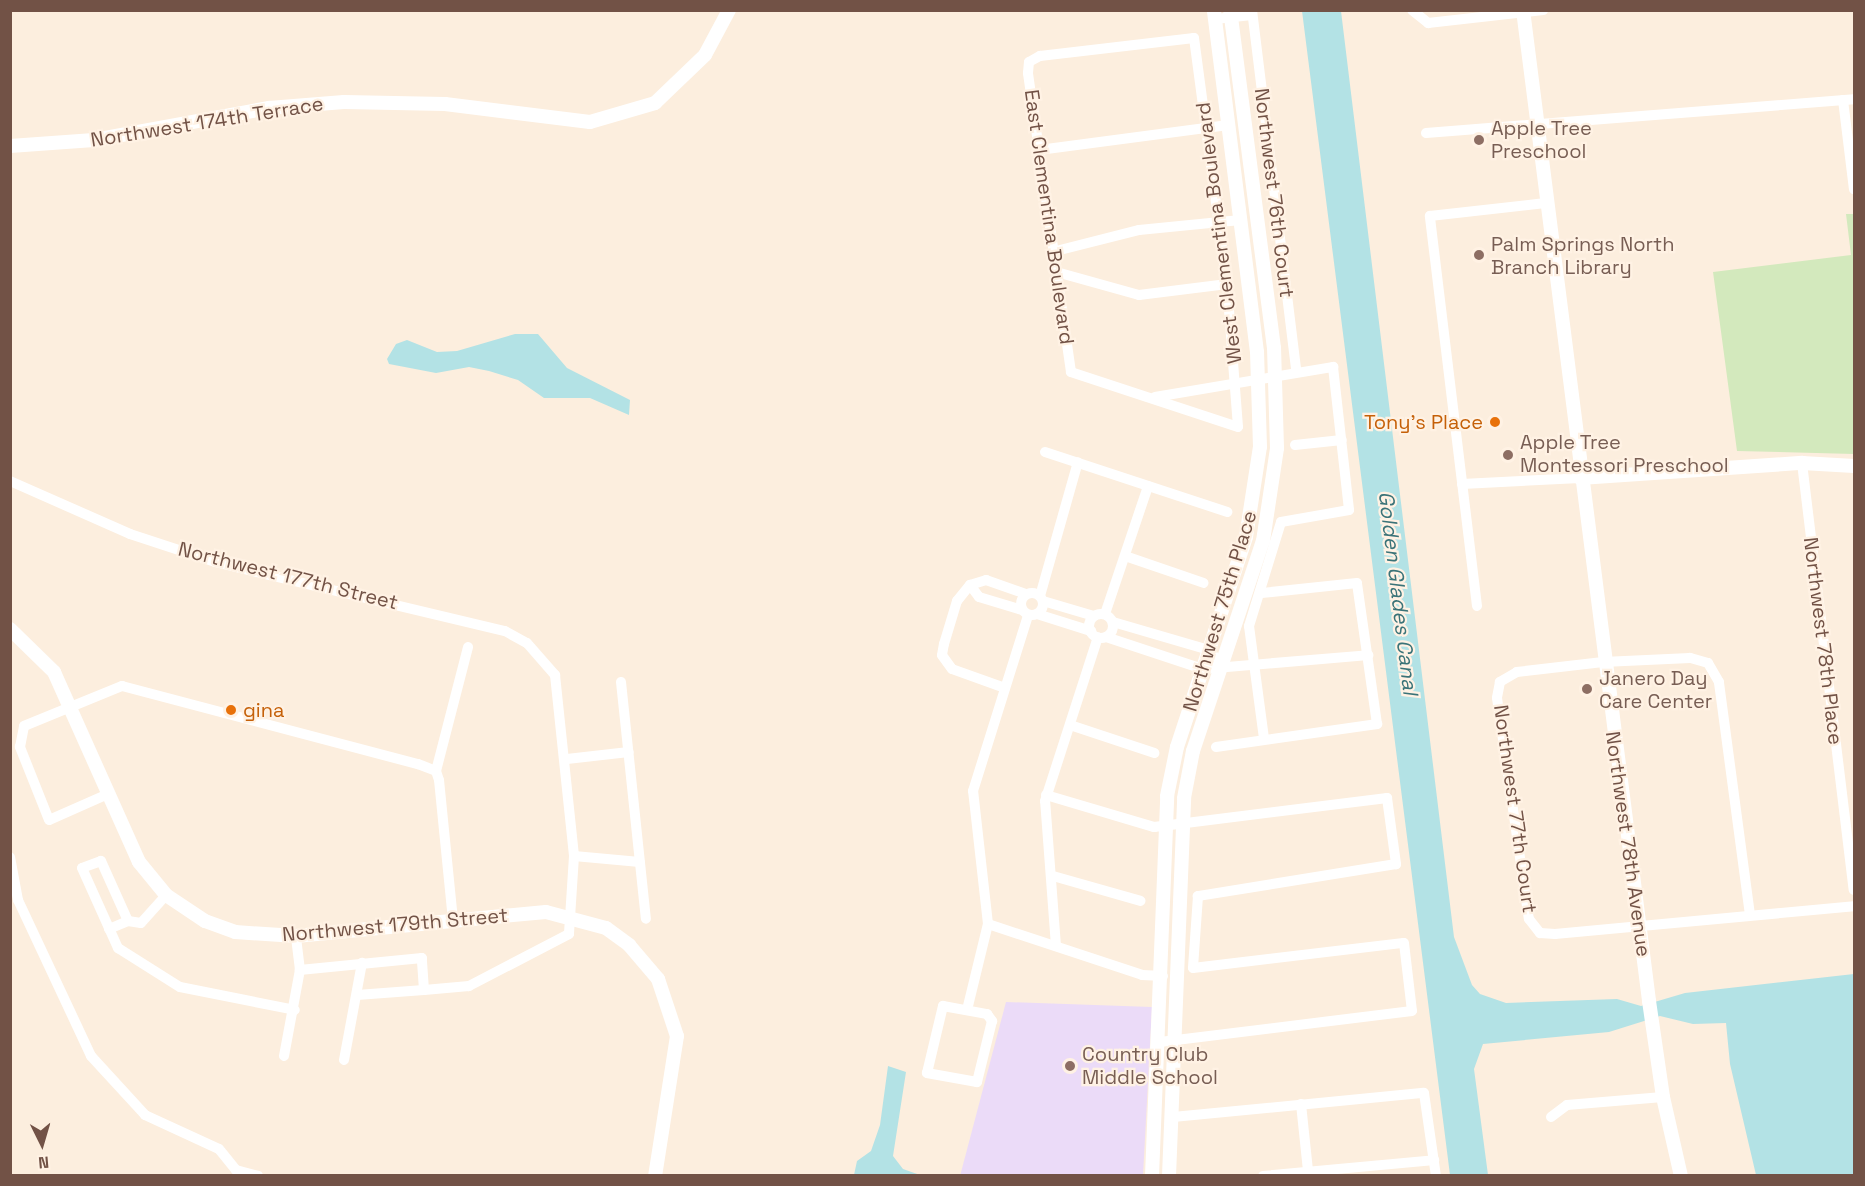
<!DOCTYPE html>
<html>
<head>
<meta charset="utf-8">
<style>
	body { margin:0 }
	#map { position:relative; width:1865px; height:1186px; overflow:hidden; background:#fceede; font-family:"Space Grotesk",sans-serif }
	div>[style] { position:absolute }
	.education>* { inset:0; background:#ebdbf8 }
	.green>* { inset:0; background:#d3e9bd }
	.water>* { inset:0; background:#b3e2e5 }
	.minor>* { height:10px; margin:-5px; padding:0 5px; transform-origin:5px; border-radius:5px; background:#fff }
	.minor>.ring { margin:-5px; padding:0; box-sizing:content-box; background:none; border:10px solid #fff; border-radius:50% }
	.tertiary>* { height:14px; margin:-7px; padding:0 7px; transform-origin:7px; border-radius:7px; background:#fff }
	.dots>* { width:16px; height:16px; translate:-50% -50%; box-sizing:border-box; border:3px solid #fff2e4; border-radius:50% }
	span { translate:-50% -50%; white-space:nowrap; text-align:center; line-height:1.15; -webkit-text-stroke:4.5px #fff2e4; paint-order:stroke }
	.street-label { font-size:20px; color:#725246 }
	.education-label { font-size:20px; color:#785e54 }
	.left { translate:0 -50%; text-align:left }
	.food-label { font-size:20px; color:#c56008 }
	.right { translate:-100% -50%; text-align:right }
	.water-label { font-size:21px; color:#3a7378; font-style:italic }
	.frame { position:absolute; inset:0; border:12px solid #725246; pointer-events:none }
	.north { position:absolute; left:12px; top:1114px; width:60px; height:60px; -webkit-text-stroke:4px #fff2e4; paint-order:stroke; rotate:175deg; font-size:16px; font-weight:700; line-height:24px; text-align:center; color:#725246 }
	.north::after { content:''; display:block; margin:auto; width:21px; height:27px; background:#725246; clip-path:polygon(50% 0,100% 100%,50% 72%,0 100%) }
</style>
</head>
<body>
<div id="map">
	<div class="education">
		<div style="clip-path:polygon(1006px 1002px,1152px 1007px,1143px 1175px,960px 1176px)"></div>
	</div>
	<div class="green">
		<div style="clip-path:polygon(1846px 214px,1854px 214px,1854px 454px,1737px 451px,1713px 272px,1851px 255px)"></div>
	</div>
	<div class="water">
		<div style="clip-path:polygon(1302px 11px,1341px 11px,1454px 937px,1472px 985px,1480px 994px,1506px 1003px,1617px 999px,1641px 1006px,1685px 993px,1854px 974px,1854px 1175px,1756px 1175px,1730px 1064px,1726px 1023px,1693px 1024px,1660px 1016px,1609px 1032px,1483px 1044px,1474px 1069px,1488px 1175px,1450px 1175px)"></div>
		<div style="clip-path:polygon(515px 334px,538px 334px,567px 368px,630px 400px,629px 415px,590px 398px,544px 398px,518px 380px,489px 371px,469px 367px,436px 373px,389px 364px,387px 359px,396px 344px,407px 340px,437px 352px,457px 351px)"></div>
		<div style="clip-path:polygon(888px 1066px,906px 1072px,893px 1156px,903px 1169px,920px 1175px,854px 1175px,857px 1161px,871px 1151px,880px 1125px)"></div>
	</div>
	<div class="minor">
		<div style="left:1252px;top:10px;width:363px;rotate:83deg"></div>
		<div style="left:1412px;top:10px;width:21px;rotate:39deg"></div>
		<div style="left:1428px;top:23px;width:116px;rotate:-6.4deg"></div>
		<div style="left:1215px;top:19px;width:37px;rotate:-6deg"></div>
		<div style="left:1194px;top:38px;width:248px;rotate:82.4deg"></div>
		<div style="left:1227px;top:284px;width:143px;rotate:85.6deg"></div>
		<div style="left:1238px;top:427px;width:176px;rotate:-161.8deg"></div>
		<div style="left:1071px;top:372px;width:302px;rotate:-98.2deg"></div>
		<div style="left:1028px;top:73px;width:11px;rotate:-85deg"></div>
		<div style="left:1029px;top:62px;width:13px;rotate:-29deg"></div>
		<div style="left:1040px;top:56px;width:155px;rotate:-6.7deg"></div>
		<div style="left:1843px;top:100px;width:90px;rotate:83deg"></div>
		<div style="left:1426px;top:133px;width:429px;rotate:-4.5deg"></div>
		<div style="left:1039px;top:150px;width:191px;rotate:-7.5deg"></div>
		<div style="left:1056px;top:251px;width:86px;rotate:-14.2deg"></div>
		<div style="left:1139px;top:230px;width:102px;rotate:-5.6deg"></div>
		<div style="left:1060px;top:273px;width:82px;rotate:15.6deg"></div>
		<div style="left:1139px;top:295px;width:89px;rotate:-7.1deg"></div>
		<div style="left:1155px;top:397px;width:181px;rotate:-9.6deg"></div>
		<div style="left:1333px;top:367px;width:144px;rotate:83.6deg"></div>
		<div style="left:1349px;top:510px;width:69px;rotate:170deg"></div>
		<div style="left:1281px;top:522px;width:109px;rotate:107.1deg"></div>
		<div style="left:1249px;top:626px;width:113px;rotate:82.4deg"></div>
		<div style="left:1295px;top:445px;width:47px;rotate:-6.1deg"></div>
		<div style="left:1045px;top:452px;width:192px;rotate:18.2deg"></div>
		<div style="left:1802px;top:463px;width:430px;rotate:83.1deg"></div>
		<div style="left:10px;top:481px;width:131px;rotate:23.8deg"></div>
		<div style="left:130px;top:534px;width:89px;rotate:18.2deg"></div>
		<div style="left:215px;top:562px;width:298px;rotate:13.4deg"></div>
		<div style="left:505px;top:631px;width:25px;rotate:29deg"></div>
		<div style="left:527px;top:643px;width:43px;rotate:48.8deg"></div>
		<div style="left:555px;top:675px;width:182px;rotate:84deg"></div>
		<div style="left:574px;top:856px;width:78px;rotate:93.7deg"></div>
		<div style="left:569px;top:934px;width:113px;rotate:152.5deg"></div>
		<div style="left:469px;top:986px;width:45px;rotate:174.9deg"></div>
		<div style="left:424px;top:990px;width:32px;rotate:-94deg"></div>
		<div style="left:422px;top:958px;width:123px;rotate:174.4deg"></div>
		<div style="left:1462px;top:484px;width:118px;rotate:-2.9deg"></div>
		<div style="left:1125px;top:556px;width:83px;rotate:18.9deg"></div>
		<div style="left:970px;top:585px;width:15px;rotate:53deg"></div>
		<div style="left:979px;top:597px;width:45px;rotate:16.8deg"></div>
		<div class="ring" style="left:1021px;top:593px;width:12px;height:12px"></div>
		<div style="left:1040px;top:596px;width:139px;rotate:-74.2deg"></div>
		<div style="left:1043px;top:601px;width:53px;rotate:16.4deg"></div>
		<div style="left:1477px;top:606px;width:393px;rotate:-96.9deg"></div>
		<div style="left:1430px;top:216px;width:116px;rotate:-6.4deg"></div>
		<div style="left:1037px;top:614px;width:57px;rotate:17.5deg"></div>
		<div style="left:1105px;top:614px;width:135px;rotate:-71.4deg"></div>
		<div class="ring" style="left:1089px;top:614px;width:14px;height:14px"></div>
		<div style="left:1113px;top:622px;width:100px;rotate:16.3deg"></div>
		<div style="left:1209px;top:650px;width:21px;rotate:51deg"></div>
		<div style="left:1106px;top:637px;width:102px;rotate:18.3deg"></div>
		<div style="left:1203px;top:669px;width:166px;rotate:-4.8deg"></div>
		<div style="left:621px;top:682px;width:238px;rotate:84deg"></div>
		<div style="left:1005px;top:688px;width:56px;rotate:-160.3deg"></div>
		<div style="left:952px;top:669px;width:17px;rotate:-126deg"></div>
		<div style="left:942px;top:655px;width:11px;rotate:-80deg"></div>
		<div style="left:944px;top:644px;width:45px;rotate:-73.2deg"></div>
		<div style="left:957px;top:601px;width:21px;rotate:-51deg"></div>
		<div style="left:970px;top:585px;width:17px;rotate:-17deg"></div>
		<div style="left:986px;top:580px;width:42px;rotate:19.3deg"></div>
		<div style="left:1070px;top:725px;width:89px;rotate:18.4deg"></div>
		<div style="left:1216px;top:747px;width:163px;rotate:-8.1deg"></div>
		<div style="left:1377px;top:724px;width:142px;rotate:-98.1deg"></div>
		<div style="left:1357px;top:583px;width:96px;rotate:174deg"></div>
		<div style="left:567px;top:759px;width:62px;rotate:-6.4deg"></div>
		<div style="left:436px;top:771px;width:128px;rotate:-75.5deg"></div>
		<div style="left:108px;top:794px;width:64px;rotate:156.2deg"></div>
		<div style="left:49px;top:820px;width:79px;rotate:-111.7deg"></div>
		<div style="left:20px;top:747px;width:21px;rotate:-79deg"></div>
		<div style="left:24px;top:726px;width:106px;rotate:-22.2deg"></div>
		<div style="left:122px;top:686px;width:306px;rotate:14.8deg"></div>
		<div style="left:418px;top:764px;width:19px;rotate:21deg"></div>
		<div style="left:436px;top:771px;width:9px;rotate:72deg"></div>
		<div style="left:439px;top:780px;width:141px;rotate:84.3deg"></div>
		<div style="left:1046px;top:795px;width:113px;rotate:16.5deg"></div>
		<div style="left:1154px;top:827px;width:235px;rotate:-7.1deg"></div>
		<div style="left:1387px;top:798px;width:67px;rotate:82.2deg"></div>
		<div style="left:1396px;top:864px;width:201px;rotate:170.8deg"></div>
		<div style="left:1198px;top:896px;width:72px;rotate:94deg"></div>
		<div style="left:1193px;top:968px;width:212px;rotate:-6.8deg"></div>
		<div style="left:1404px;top:943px;width:68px;rotate:83.3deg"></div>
		<div style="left:1412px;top:1011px;width:256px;rotate:173deg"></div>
		<div style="left:574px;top:856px;width:66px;rotate:5.2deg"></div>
		<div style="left:10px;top:857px;width:44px;rotate:79.5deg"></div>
		<div style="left:18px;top:900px;width:172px;rotate:64.9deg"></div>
		<div style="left:91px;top:1056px;width:80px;rotate:47.5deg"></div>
		<div style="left:145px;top:1115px;width:81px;rotate:24.7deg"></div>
		<div style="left:219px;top:1149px;width:27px;rotate:51deg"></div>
		<div style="left:236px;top:1170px;width:23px;rotate:15deg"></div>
		<div style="left:1053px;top:876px;width:91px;rotate:15.9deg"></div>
		<div style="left:1750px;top:915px;width:235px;rotate:-97.6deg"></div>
		<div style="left:1719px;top:682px;width:22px;rotate:-120deg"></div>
		<div style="left:1708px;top:663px;width:19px;rotate:-164deg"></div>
		<div style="left:1690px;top:658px;width:87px;rotate:177.4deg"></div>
		<div style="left:1603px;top:662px;width:87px;rotate:173.4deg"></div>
		<div style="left:1517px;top:672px;width:20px;rotate:150deg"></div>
		<div style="left:1500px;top:682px;width:16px;rotate:101deg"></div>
		<div style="left:1497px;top:698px;width:223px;rotate:81.8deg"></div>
		<div style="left:1529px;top:919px;width:18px;rotate:52deg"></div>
		<div style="left:1540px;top:933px;width:15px;rotate:4deg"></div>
		<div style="left:1555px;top:934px;width:300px;rotate:-5.3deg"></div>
		<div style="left:128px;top:921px;width:66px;rotate:-114.2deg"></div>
		<div style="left:101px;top:861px;width:20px;rotate:160deg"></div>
		<div style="left:82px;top:868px;width:88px;rotate:65.8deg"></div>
		<div style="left:118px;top:948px;width:73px;rotate:32.2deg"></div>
		<div style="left:180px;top:987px;width:117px;rotate:11.3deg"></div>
		<div style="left:988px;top:924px;width:162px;rotate:18.3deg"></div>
		<div style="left:1142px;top:975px;width:21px;rotate:3deg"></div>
		<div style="left:109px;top:929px;width:21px;rotate:-23deg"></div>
		<div style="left:128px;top:921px;width:13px;rotate:9deg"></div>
		<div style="left:141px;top:923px;width:38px;rotate:-48deg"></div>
		<div style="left:1056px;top:946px;width:145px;rotate:-94.3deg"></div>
		<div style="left:1045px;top:801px;width:172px;rotate:-72.1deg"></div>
		<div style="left:357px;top:995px;width:67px;rotate:-4.3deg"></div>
		<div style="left:943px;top:1006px;width:45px;rotate:10.3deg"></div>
		<div style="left:987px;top:1014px;width:9px;rotate:54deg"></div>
		<div style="left:992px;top:1021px;width:63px;rotate:103.8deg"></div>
		<div style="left:977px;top:1082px;width:51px;rotate:-169.8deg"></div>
		<div style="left:927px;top:1073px;width:69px;rotate:-76.6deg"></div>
		<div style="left:967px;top:1010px;width:89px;rotate:-76.3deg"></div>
		<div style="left:988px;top:924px;width:134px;rotate:-96.4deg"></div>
		<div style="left:973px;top:791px;width:184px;rotate:-72.6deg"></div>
		<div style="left:284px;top:1056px;width:87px;rotate:-79.5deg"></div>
		<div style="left:300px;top:970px;width:34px;rotate:-97deg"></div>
		<div style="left:344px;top:1060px;width:99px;rotate:-79.5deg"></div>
		<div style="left:1301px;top:1104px;width:67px;rotate:84deg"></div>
		<div style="left:1173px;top:1117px;width:252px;rotate:-5.5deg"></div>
		<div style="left:1424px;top:1093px;width:84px;rotate:81.8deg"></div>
		<div style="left:1551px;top:1117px;width:20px;rotate:-37deg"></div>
		<div style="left:1567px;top:1105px;width:96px;rotate:-4.8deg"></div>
		<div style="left:1263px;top:1176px;width:172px;rotate:-5.3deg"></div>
	</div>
	<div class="tertiary">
		<div style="left:1523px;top:10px;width:999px;rotate:82.75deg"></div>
		<div style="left:1649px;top:1001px;width:97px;rotate:81.7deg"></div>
		<div style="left:1663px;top:1097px;width:81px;rotate:77.2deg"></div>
		<div style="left:10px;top:146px;width:84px;rotate:-4.1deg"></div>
		<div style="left:94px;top:140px;width:178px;rotate:-10.4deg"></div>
		<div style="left:269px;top:108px;width:75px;rotate:-4.6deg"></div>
		<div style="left:344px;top:102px;width:101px;rotate:1.1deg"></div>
		<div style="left:445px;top:104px;width:146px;rotate:7.1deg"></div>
		<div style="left:590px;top:122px;width:68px;rotate:-16.3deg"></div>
		<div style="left:655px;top:103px;width:69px;rotate:-43.8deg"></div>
		<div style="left:705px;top:55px;width:51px;rotate:-61.9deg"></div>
		<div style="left:1580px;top:478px;width:223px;rotate:-3.9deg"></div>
		<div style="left:1802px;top:463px;width:52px;rotate:3.3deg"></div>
		<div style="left:10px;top:629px;width:62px;rotate:44.3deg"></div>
		<div style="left:54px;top:672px;width:208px;rotate:65.9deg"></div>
		<div style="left:139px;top:862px;width:43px;rotate:50.7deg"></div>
		<div style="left:166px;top:895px;width:47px;rotate:33.7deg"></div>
		<div style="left:205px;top:921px;width:32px;rotate:20deg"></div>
		<div style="left:235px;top:932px;width:61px;rotate:3.8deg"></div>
		<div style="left:296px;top:936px;width:251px;rotate:-5.5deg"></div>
		<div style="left:546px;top:912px;width:62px;rotate:14.9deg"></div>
		<div style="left:606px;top:928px;width:29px;rotate:36deg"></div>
		<div style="left:629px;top:945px;width:45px;rotate:49.5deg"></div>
		<div style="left:658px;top:979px;width:60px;rotate:71.6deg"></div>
		<div style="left:677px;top:1036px;width:142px;rotate:98.9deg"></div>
		<div style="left:1152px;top:1176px;width:380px;rotate:-87.7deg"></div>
		<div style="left:1167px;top:796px;width:50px;rotate:-78.5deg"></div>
		<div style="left:1177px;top:747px;width:221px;rotate:-71.8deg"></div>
		<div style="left:1246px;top:537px;width:91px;rotate:-81.2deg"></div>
		<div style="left:1260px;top:447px;width:95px;rotate:-91.8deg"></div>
		<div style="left:1257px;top:352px;width:345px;rotate:-97.2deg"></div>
		<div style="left:1169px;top:1176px;width:378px;rotate:-87.7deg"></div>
		<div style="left:1184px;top:798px;width:48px;rotate:-79.2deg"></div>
		<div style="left:1193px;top:751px;width:221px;rotate:-71.6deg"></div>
		<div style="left:1263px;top:541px;width:94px;rotate:-81.4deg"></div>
		<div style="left:1277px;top:448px;width:100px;rotate:-91.7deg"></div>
		<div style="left:1274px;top:348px;width:341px;rotate:-97.4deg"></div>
	</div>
	<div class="dots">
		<div style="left:1479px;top:140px;background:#8d6e63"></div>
		<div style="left:1479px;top:255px;background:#8d6e63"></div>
		<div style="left:1495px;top:422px;background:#e8710a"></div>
		<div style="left:1508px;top:455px;background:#8d6e63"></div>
		<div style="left:1587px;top:689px;background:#8d6e63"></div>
		<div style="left:231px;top:710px;background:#e8710a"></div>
		<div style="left:1070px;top:1066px;background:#8d6e63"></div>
	</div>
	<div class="street-label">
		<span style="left:207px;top:122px;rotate:-9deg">Northwest 174th Terrace</span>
		<span style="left:1274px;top:193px;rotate:83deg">Northwest 76th Court</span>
		<span style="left:1049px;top:217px;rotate:82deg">East Clementina Boulevard</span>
		<span style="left:1219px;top:233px;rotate:-97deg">West Clementina Boulevard</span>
		<span style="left:288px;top:576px;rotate:14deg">Northwest 177th Street</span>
		<span style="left:1220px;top:611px;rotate:-73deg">Northwest 75th Place</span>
		<span style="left:1823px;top:641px;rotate:83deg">Northwest 78th Place</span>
		<span style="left:1515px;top:809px;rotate:82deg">Northwest 77th Court</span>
		<span style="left:1628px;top:844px;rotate:82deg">Northwest 78th Avenue</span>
		<span style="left:395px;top:925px;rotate:-5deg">Northwest 179th Street</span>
	</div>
	<div class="education-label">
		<span class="left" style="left:1491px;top:140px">Apple Tree<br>Preschool</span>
		<span class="left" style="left:1491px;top:256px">Palm Springs North<br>Branch Library</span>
		<span class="left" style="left:1520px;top:454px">Apple Tree<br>Montessori Preschool</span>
		<span class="left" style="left:1599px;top:690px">Janero Day<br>Care Center</span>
		<span class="left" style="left:1082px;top:1066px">Country Club<br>Middle School</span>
	</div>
	<div class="food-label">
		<span class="right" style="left:1483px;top:422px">Tony's Place</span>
		<span class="left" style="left:243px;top:710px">gina</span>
	</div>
	<div class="water-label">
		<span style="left:1398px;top:593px;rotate:83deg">Golden Glades Canal</span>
	</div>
	<div class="frame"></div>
	<div class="north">N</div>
</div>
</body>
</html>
